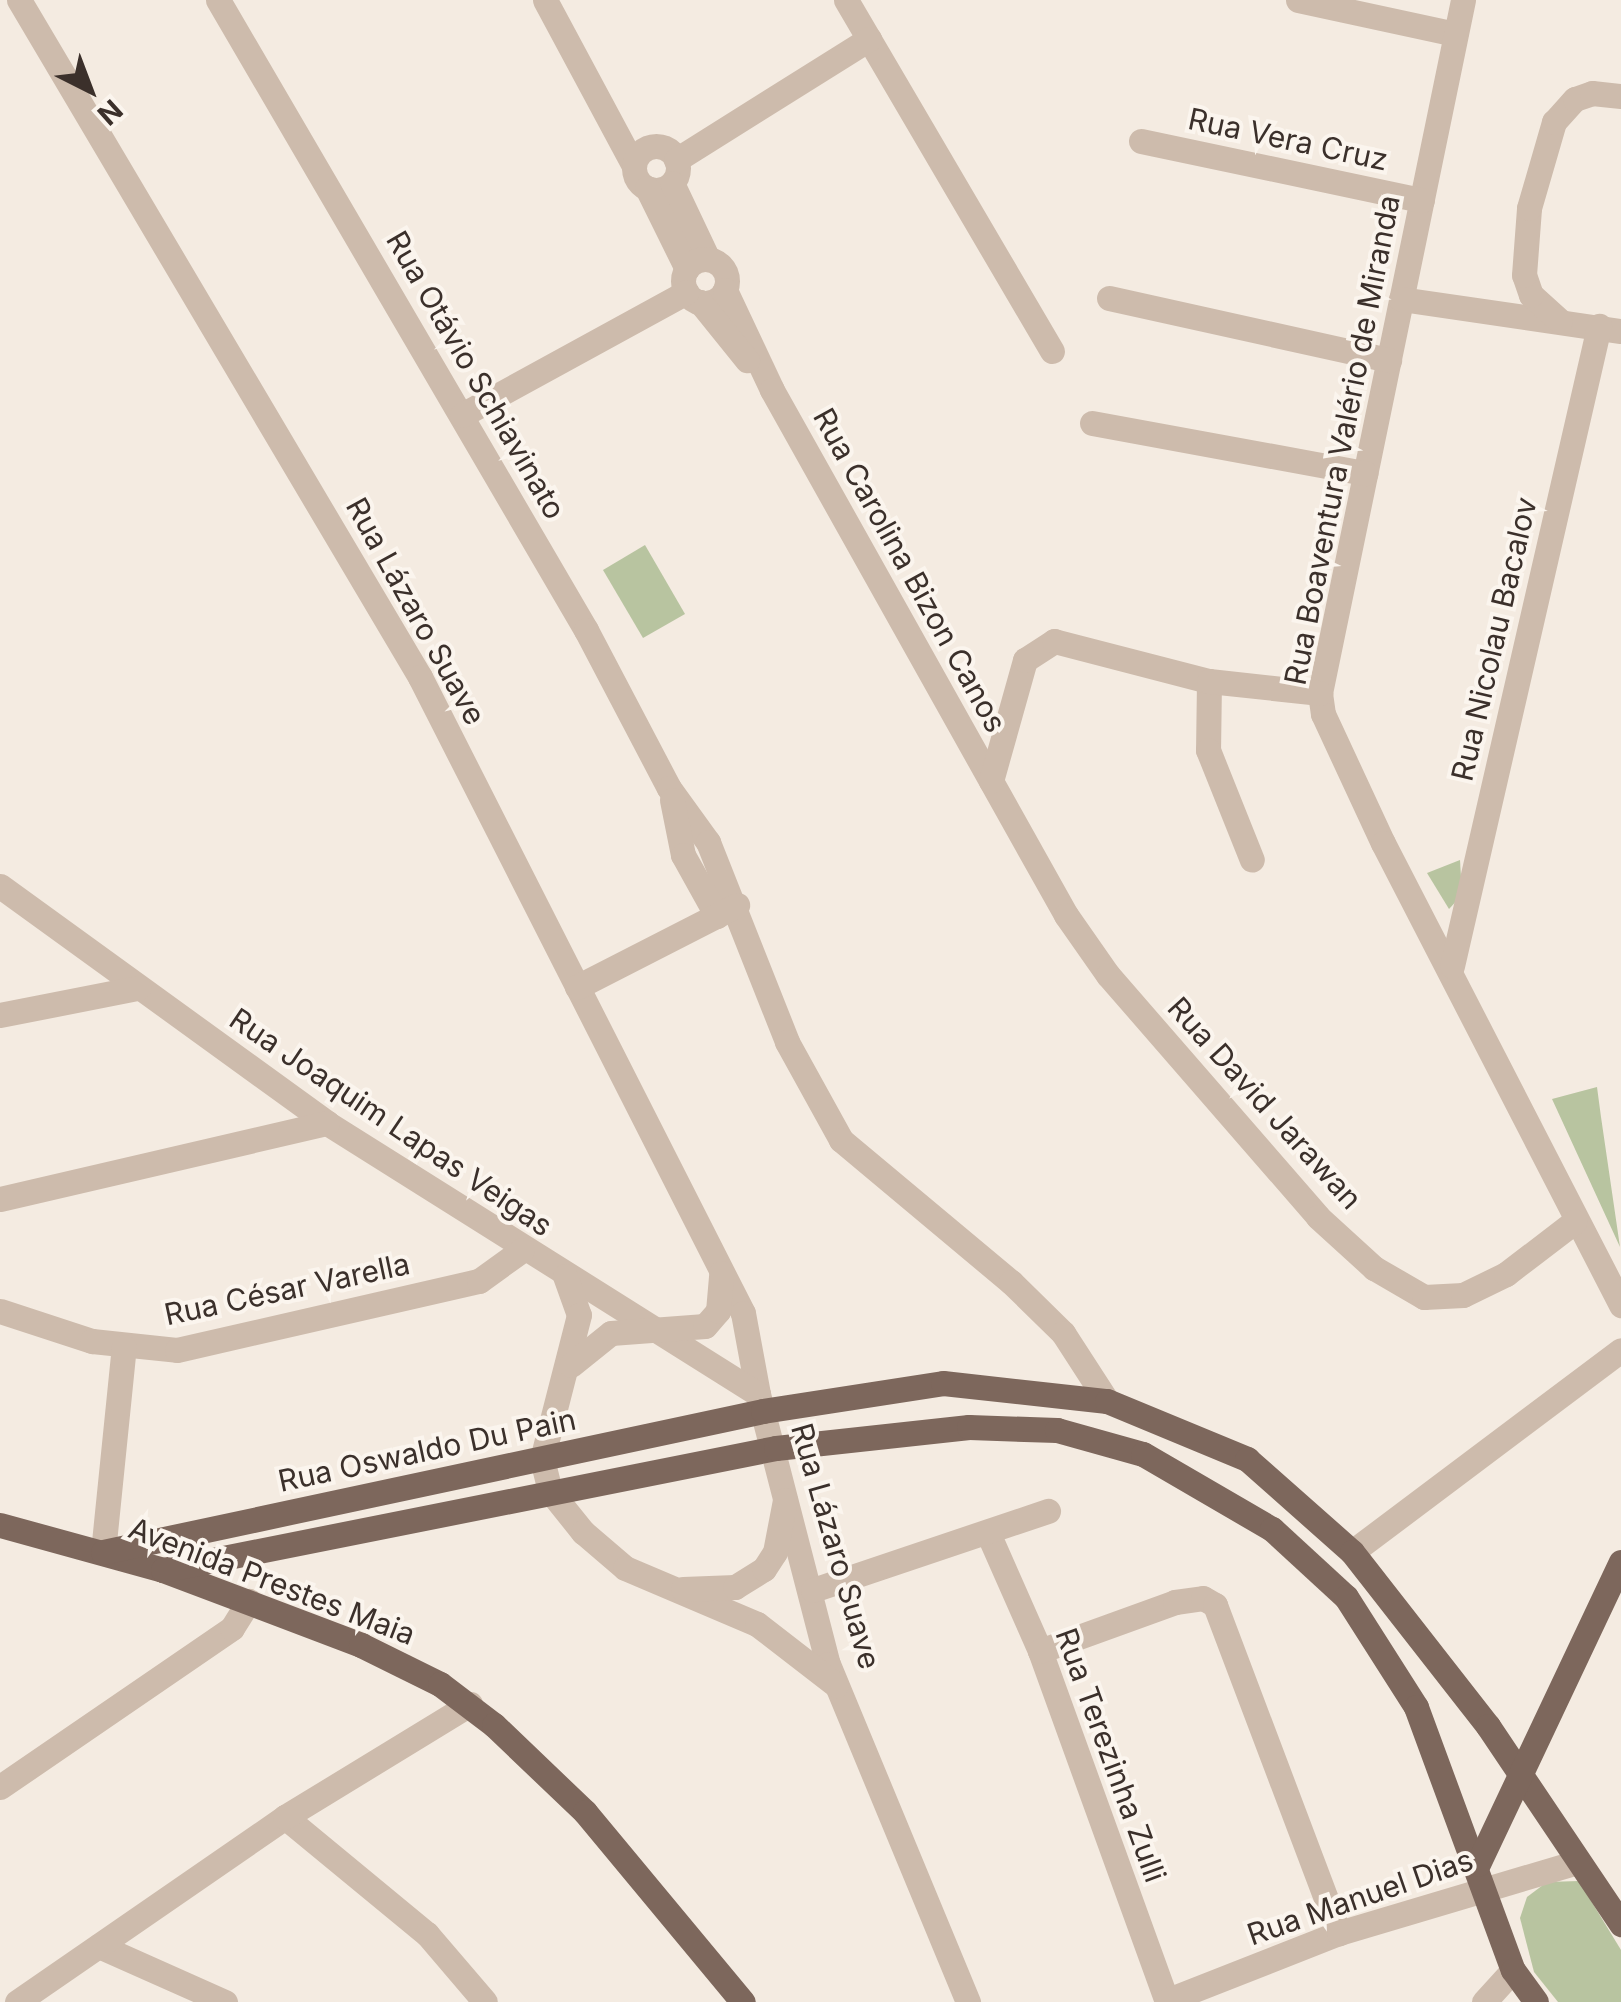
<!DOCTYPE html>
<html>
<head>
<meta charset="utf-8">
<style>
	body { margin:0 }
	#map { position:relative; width:1621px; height:2002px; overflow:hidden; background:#f4ebe1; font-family:Inter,sans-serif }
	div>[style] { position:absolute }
	.green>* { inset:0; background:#b8c4a0 }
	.minor>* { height:25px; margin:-12.5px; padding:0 12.5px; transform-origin:12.5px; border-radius:12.5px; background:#cdbbac }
	.minor>.ring { margin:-12.5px; padding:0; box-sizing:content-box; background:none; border:25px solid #cdbbac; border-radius:50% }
	.major>* { height:25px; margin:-12.5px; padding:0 12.5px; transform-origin:12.5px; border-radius:12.5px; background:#7d675c }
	span { translate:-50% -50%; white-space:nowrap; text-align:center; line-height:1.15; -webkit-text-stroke:8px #fbf5ee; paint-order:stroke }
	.street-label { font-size:30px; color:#3b302b }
	.north { position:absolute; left:40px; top:40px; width:100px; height:100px; -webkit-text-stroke:8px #fbf5ee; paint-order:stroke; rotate:138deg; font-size:28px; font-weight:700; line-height:40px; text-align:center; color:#3b302b }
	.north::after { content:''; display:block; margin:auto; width:35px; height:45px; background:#3b302b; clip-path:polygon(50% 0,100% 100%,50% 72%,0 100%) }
</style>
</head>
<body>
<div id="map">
	<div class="green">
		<div style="clip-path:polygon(645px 545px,685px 614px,643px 638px,603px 570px)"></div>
		<div style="clip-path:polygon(1460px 860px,1462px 895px,1449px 909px,1427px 873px)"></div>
		<div style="clip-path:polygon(1597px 1087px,1601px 1117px,1620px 1247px,1552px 1099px)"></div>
		<div style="clip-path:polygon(1579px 1881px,1621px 1950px,1621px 2002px,1558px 2002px,1534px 1972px,1520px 1918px,1527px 1897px,1547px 1882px)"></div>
	</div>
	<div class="minor">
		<div style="left:19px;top:0;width:787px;rotate:59.36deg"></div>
		<div style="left:420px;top:677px;width:713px;rotate:63.08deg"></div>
		<div style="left:743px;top:1313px;width:82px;rotate:79.5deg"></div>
		<div style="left:758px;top:1394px;width:279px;rotate:75.5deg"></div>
		<div style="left:828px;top:1664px;width:366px;rotate:67.5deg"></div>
		<div style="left:218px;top:0;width:730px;rotate:59.71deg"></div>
		<div style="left:586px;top:630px;width:178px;rotate:62.3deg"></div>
		<div style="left:669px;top:788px;width:67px;rotate:54.2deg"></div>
		<div style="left:708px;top:842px;width:215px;rotate:68.4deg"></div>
		<div style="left:787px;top:1042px;width:112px;rotate:61.1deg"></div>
		<div style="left:841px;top:1140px;width:222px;rotate:39.9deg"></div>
		<div style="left:1011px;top:1282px;width:73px;rotate:44.4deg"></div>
		<div style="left:1063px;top:1333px;width:81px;rotate:57.1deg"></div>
		<div style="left:545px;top:0;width:188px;rotate:61.8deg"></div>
		<div style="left:846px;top:0;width:407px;rotate:59.6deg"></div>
		<div style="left:1298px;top:0;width:161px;rotate:12.2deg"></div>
		<div style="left:1463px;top:0;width:708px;rotate:101.66deg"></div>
		<div style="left:1320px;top:693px;width:21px;rotate:82deg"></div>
		<div style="left:1323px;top:714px;width:142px;rotate:65.1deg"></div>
		<div style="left:1383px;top:843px;width:520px;rotate:62.74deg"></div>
		<div style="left:1141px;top:141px;width:287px;rotate:11.9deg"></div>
		<div class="ring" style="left:634px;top:146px;width:19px;height:19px"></div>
		<div style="left:676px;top:160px;width:228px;rotate:-32.1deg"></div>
		<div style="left:672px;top:183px;width:84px;rotate:64.7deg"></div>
		<div style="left:647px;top:188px;width:90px;rotate:63.7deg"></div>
		<div class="ring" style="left:683px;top:259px;width:19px;height:19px"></div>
		<div style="left:725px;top:290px;width:110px;rotate:64.8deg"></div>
		<div style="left:772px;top:390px;width:602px;rotate:60.75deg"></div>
		<div style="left:1066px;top:915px;width:73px;rotate:55deg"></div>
		<div style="left:1108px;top:975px;width:320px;rotate:49deg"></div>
		<div style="left:1318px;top:1217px;width:76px;rotate:42.3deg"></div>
		<div style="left:1374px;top:1268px;width:58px;rotate:30.1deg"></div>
		<div style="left:1424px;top:1297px;width:39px;rotate:-3deg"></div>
		<div style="left:1463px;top:1295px;width:48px;rotate:-26deg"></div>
		<div style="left:1506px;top:1274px;width:86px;rotate:-37.4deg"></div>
		<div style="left:1109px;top:298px;width:287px;rotate:12.5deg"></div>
		<div style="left:1401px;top:299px;width:222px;rotate:8.3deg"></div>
		<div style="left:700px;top:302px;width:75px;rotate:51deg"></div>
		<div style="left:1560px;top:321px;width:39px;rotate:-138deg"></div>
		<div style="left:1531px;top:295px;width:21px;rotate:-109deg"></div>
		<div style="left:1524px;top:275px;width:67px;rotate:-85.7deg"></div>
		<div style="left:1529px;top:208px;width:90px;rotate:-73.8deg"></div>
		<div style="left:1554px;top:122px;width:31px;rotate:-48deg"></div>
		<div style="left:1575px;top:99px;width:18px;rotate:-19deg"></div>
		<div style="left:1592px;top:93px;width:29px;rotate:6deg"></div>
		<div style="left:462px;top:415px;width:256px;rotate:-28.7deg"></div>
		<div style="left:1092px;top:423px;width:278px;rotate:10.4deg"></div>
		<div style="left:1209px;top:681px;width:69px;rotate:90.8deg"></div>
		<div style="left:1208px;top:750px;width:118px;rotate:68.2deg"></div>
		<div style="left:991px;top:781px;width:126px;rotate:-74.3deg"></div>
		<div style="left:1025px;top:660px;width:35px;rotate:-33deg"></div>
		<div style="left:1054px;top:641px;width:160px;rotate:14.5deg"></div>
		<div style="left:1209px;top:681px;width:112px;rotate:6.2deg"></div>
		<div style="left:672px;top:800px;width:56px;rotate:78.7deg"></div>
		<div style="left:683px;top:855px;width:70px;rotate:60.9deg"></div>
		<div style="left:0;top:886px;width:404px;rotate:35.9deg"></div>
		<div style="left:327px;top:1123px;width:509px;rotate:32.16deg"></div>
		<div style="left:1452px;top:966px;width:657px;rotate:-77.06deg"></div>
		<div style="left:577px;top:987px;width:180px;rotate:-27.1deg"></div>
		<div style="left:0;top:1015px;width:141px;rotate:-11.1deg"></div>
		<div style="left:0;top:1199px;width:336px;rotate:-13.1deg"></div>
		<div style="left:565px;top:1276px;width:41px;rotate:70.3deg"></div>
		<div style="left:579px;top:1315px;width:149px;rotate:104.4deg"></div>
		<div style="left:542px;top:1459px;width:33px;rotate:76deg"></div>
		<div style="left:550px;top:1491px;width:53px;rotate:51.2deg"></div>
		<div style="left:583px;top:1532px;width:55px;rotate:40.6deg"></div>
		<div style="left:625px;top:1568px;width:143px;rotate:23deg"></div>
		<div style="left:757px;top:1624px;width:100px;rotate:37.7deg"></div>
		<div style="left:0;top:1311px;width:97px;rotate:18.1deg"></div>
		<div style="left:92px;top:1341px;width:85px;rotate:6deg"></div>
		<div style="left:177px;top:1350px;width:310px;rotate:-12.9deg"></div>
		<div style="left:479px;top:1281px;width:53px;rotate:-35.8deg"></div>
		<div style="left:571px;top:1365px;width:51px;rotate:-38.7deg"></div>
		<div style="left:611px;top:1333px;width:94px;rotate:-4.3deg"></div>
		<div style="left:705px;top:1326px;width:20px;rotate:-49deg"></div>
		<div style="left:718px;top:1311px;width:38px;rotate:-85deg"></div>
		<div style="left:988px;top:1533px;width:129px;rotate:66.2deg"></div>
		<div style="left:1040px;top:1651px;width:373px;rotate:70.1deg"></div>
		<div style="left:103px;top:1552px;width:206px;rotate:-84.2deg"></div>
		<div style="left:1352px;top:1552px;width:336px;rotate:-36.9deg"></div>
		<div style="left:683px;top:1589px;width:52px;rotate:-2.2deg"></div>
		<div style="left:735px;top:1587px;width:34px;rotate:-32deg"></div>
		<div style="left:764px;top:1569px;width:20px;rotate:-57deg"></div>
		<div style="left:775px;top:1552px;width:53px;rotate:-79.1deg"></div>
		<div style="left:813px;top:1590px;width:248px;rotate:-18.6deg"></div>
		<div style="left:1040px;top:1651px;width:144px;rotate:-19.9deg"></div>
		<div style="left:1175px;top:1602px;width:28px;rotate:-8deg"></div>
		<div style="left:1203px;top:1598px;width:14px;rotate:30deg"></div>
		<div style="left:1215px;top:1605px;width:351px;rotate:69.3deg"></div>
		<div style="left:0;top:1787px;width:281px;rotate:-34.4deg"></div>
		<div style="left:232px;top:1628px;width:32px;rotate:-58deg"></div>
		<div style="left:285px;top:1817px;width:184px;rotate:39.5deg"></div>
		<div style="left:427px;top:1934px;width:89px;rotate:49.5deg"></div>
		<div style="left:99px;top:1946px;width:138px;rotate:24deg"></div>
		<div style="left:1166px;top:2001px;width:186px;rotate:-21.5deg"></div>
		<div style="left:1339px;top:1933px;width:248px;rotate:-16.6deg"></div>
		<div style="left:17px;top:2002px;width:326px;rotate:-34.6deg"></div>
		<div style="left:285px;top:1817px;width:217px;rotate:-31.4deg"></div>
		<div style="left:1484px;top:2002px;width:43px;rotate:-47.8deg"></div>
	</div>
	<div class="major">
		<div style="left:0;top:1525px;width:169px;rotate:15.4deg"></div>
		<div style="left:163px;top:1570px;width:212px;rotate:20.7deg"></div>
		<div style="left:361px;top:1645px;width:88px;rotate:26.3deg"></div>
		<div style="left:440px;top:1684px;width:68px;rotate:37.2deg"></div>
		<div style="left:494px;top:1725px;width:126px;rotate:43.7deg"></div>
		<div style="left:585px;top:1812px;width:247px;rotate:50.3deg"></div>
		<div style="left:103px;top:1552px;width:675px;rotate:-12.06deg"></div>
		<div style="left:763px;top:1411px;width:182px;rotate:-8.8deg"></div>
		<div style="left:943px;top:1383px;width:165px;rotate:6.3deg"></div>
		<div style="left:1107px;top:1401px;width:152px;rotate:22.5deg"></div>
		<div style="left:1247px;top:1459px;width:140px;rotate:41.5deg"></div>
		<div style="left:1352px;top:1552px;width:221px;rotate:52deg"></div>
		<div style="left:1488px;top:1726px;width:239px;rotate:56.1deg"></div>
		<div style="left:163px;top:1570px;width:625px;rotate:-11.26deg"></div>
		<div style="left:776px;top:1448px;width:194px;rotate:-6.2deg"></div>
		<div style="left:969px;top:1427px;width:88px;rotate:2deg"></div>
		<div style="left:1057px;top:1430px;width:89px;rotate:15.6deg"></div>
		<div style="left:1143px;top:1454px;width:149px;rotate:30.2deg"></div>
		<div style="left:1272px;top:1529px;width:100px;rotate:42.6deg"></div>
		<div style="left:1346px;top:1597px;width:130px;rotate:57.5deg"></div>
		<div style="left:1416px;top:1707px;width:280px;rotate:69.8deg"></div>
		<div style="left:1513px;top:1970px;width:39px;rotate:54deg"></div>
		<div style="left:1478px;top:1864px;width:334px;rotate:-64.7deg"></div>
	</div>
	<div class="street-label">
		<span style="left:1288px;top:139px;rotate:12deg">Rua Vera Cruz</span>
		<span style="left:476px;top:375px;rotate:60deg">Rua Otávio Schiavinato</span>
		<span style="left:1342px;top:440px;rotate:-79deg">Rua Boaventura Valério de Miranda</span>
		<span style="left:910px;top:570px;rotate:61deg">Rua Carolina Bizon Canos</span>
		<span style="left:416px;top:611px;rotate:61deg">Rua Lázaro Suave</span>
		<span style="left:1494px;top:639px;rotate:-77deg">Rua Nicolau Bacalov</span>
		<span style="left:1265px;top:1103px;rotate:48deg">Rua David Jarawan</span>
		<span style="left:391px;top:1122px;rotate:34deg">Rua Joaquim Lapas Veigas</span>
		<span style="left:287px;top:1289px;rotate:-12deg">Rua César Varella</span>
		<span style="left:427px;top:1450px;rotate:-12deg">Rua Oswaldo Du Pain</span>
		<span style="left:836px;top:1546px;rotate:74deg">Rua Lázaro Suave</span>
		<span style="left:272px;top:1581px;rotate:21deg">Avenida Prestes Maia</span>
		<span style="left:1111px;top:1755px;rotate:70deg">Rua Terezinha Zulli</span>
		<span style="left:1360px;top:1897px;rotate:-19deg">Rua Manuel Dias</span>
	</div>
	<div class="north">N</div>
</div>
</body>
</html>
